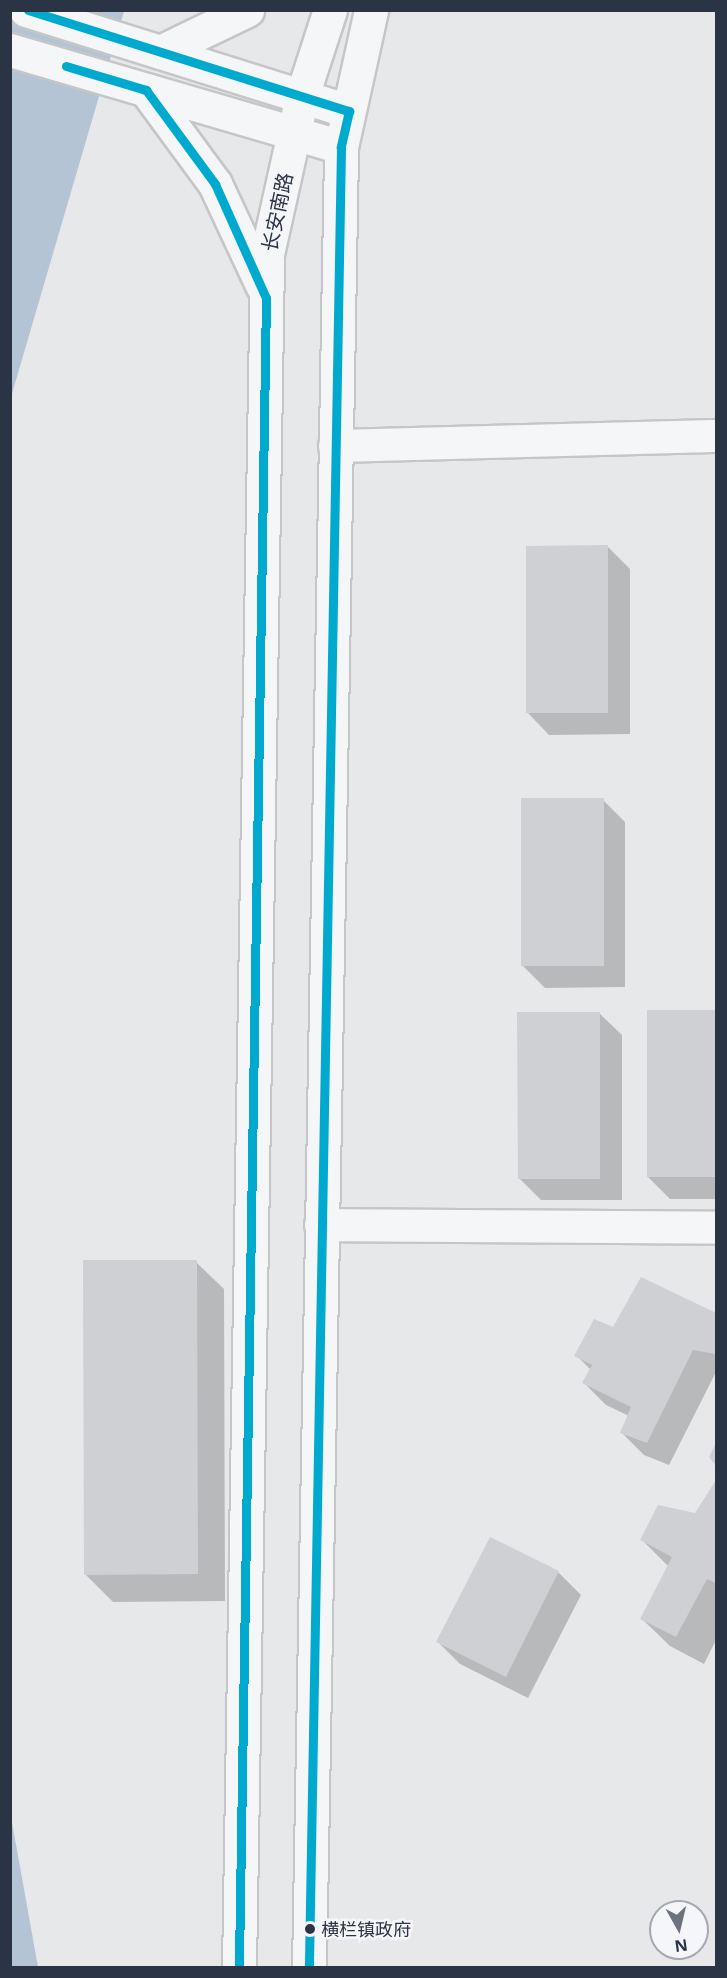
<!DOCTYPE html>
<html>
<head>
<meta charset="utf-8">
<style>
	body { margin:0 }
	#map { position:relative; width:727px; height:1978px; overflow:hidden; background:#e6e8ea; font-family:"Open Sans","Noto Sans SC",sans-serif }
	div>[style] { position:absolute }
	.water>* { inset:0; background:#b4c4d5 }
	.shadow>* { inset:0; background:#0003 }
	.building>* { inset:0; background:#ced0d3 }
	.roads { filter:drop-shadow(2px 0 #c4c6c8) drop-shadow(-2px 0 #c4c6c8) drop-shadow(0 2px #c4c6c8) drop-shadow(0 -2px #c4c6c8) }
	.minor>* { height:32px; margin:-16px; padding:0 16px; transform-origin:16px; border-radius:16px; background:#f5f6f7 }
	.tertiary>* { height:33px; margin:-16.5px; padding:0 16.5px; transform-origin:16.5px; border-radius:16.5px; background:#f5f6f7 }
	.bus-1>* { height:9px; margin:-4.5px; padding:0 4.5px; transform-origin:4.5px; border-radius:4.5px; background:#00a9ce }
	.dots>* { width:16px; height:16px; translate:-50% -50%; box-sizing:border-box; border:3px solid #f4f6f9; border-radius:50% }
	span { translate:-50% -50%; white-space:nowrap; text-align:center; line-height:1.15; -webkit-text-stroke:5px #f4f6f9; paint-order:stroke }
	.bus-label { font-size:18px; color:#2b3445 }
	.left { translate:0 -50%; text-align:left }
	.street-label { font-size:20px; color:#2b3445 }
	.frame { position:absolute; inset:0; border:12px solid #2b3445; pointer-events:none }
	.north { position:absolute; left:649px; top:1900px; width:60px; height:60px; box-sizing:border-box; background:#f4f6f9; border:2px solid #a4a8b1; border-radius:50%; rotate:172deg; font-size:16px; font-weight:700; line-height:24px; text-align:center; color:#2b3445 }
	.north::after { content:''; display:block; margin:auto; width:21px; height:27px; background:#6c737f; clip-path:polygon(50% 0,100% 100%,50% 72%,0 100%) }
</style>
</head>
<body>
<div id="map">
	<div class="water">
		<div style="clip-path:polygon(11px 11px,124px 11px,11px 397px)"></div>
		<div style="clip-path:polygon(11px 1817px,38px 1967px,11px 1967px)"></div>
	</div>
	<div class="shadow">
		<div style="clip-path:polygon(608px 547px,630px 569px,630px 734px,549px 735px,527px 712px)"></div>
		<div style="clip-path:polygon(603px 800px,625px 822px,625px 987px,545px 988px,522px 965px)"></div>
		<div style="clip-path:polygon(648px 1011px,716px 1011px,716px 1199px,670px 1199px,648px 1177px)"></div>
		<div style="clip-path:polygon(599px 1013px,622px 1035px,622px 1200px,541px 1200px,519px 1178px)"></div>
		<div style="clip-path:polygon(196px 1262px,224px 1289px,225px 1601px,113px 1602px,85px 1574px)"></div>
		<div style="clip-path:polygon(642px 1279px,716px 1315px,716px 1372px,669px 1465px,644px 1455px,622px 1433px,629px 1416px,606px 1405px,584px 1383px,591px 1370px,576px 1355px,614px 1329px)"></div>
		<div style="clip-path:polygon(716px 1483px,716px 1640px,704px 1664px,670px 1646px,642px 1619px,669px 1567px,642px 1540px,695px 1514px)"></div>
		<div style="clip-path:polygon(491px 1539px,558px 1572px,581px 1595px,528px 1698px,460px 1664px,438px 1642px)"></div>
	</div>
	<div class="building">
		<div style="clip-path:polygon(608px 545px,608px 713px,526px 713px,526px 546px)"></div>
		<div style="clip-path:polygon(521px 798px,604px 798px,604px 966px,521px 966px)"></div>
		<div style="clip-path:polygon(647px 1010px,716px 1010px,716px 1177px,647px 1177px)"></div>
		<div style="clip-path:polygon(517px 1012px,600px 1012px,600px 1179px,518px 1179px)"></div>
		<div style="clip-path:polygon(83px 1260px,197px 1260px,198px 1574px,84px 1575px)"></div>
		<div style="clip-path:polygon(641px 1277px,716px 1313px,716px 1354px,693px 1350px,647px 1443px,620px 1433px,631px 1407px,582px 1383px,592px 1365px,574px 1356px,594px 1319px,613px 1327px)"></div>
		<div style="clip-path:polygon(716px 1443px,716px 1466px,709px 1457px)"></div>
		<div style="clip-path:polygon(716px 1480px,716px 1583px,707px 1579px,676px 1637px,640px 1619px,672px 1557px,640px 1540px,658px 1505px,695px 1513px)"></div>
		<div style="clip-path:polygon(490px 1537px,559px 1571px,506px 1677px,436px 1642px)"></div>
	</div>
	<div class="roads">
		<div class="minor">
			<div style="left:335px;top:446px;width:381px;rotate:-1.5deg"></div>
			<div style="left:321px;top:1225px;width:395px;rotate:0.4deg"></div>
		</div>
		<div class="tertiary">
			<div style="left:26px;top:10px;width:338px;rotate:17.4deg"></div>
			<div style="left:10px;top:50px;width:345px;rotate:16.3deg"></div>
			<div style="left:160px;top:52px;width:97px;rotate:-25.8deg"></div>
			<div style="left:146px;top:90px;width:117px;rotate:53.7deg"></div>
			<div style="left:215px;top:184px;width:111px;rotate:65deg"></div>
			<div style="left:239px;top:1968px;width:1714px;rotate:-89.06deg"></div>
			<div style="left:267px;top:254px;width:162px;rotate:-77.5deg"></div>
			<div style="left:302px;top:96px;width:90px;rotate:-72deg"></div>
			<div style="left:309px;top:1968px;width:1821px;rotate:-88.99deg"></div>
			<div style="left:341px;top:147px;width:140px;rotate:-77.6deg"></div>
		</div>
	</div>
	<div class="bus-1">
		<div style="left:28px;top:10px;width:337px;rotate:17.5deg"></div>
		<div style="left:349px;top:111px;width:37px;rotate:103deg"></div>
		<div style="left:341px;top:147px;width:1821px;rotate:91.01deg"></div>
		<div style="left:66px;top:66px;width:84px;rotate:16.7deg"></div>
		<div style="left:146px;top:90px;width:117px;rotate:53.7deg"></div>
		<div style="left:215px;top:184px;width:125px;rotate:65.9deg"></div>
		<div style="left:266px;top:298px;width:1670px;rotate:90.93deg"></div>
	</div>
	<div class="dots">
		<div style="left:310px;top:1929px;background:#2b3445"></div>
	</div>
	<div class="bus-label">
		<span class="left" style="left:321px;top:1929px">横栏镇政府</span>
	</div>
	<div class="street-label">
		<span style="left:277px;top:212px;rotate:-78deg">长安南路</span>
	</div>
	<div class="frame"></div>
	<div class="north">N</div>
</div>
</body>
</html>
